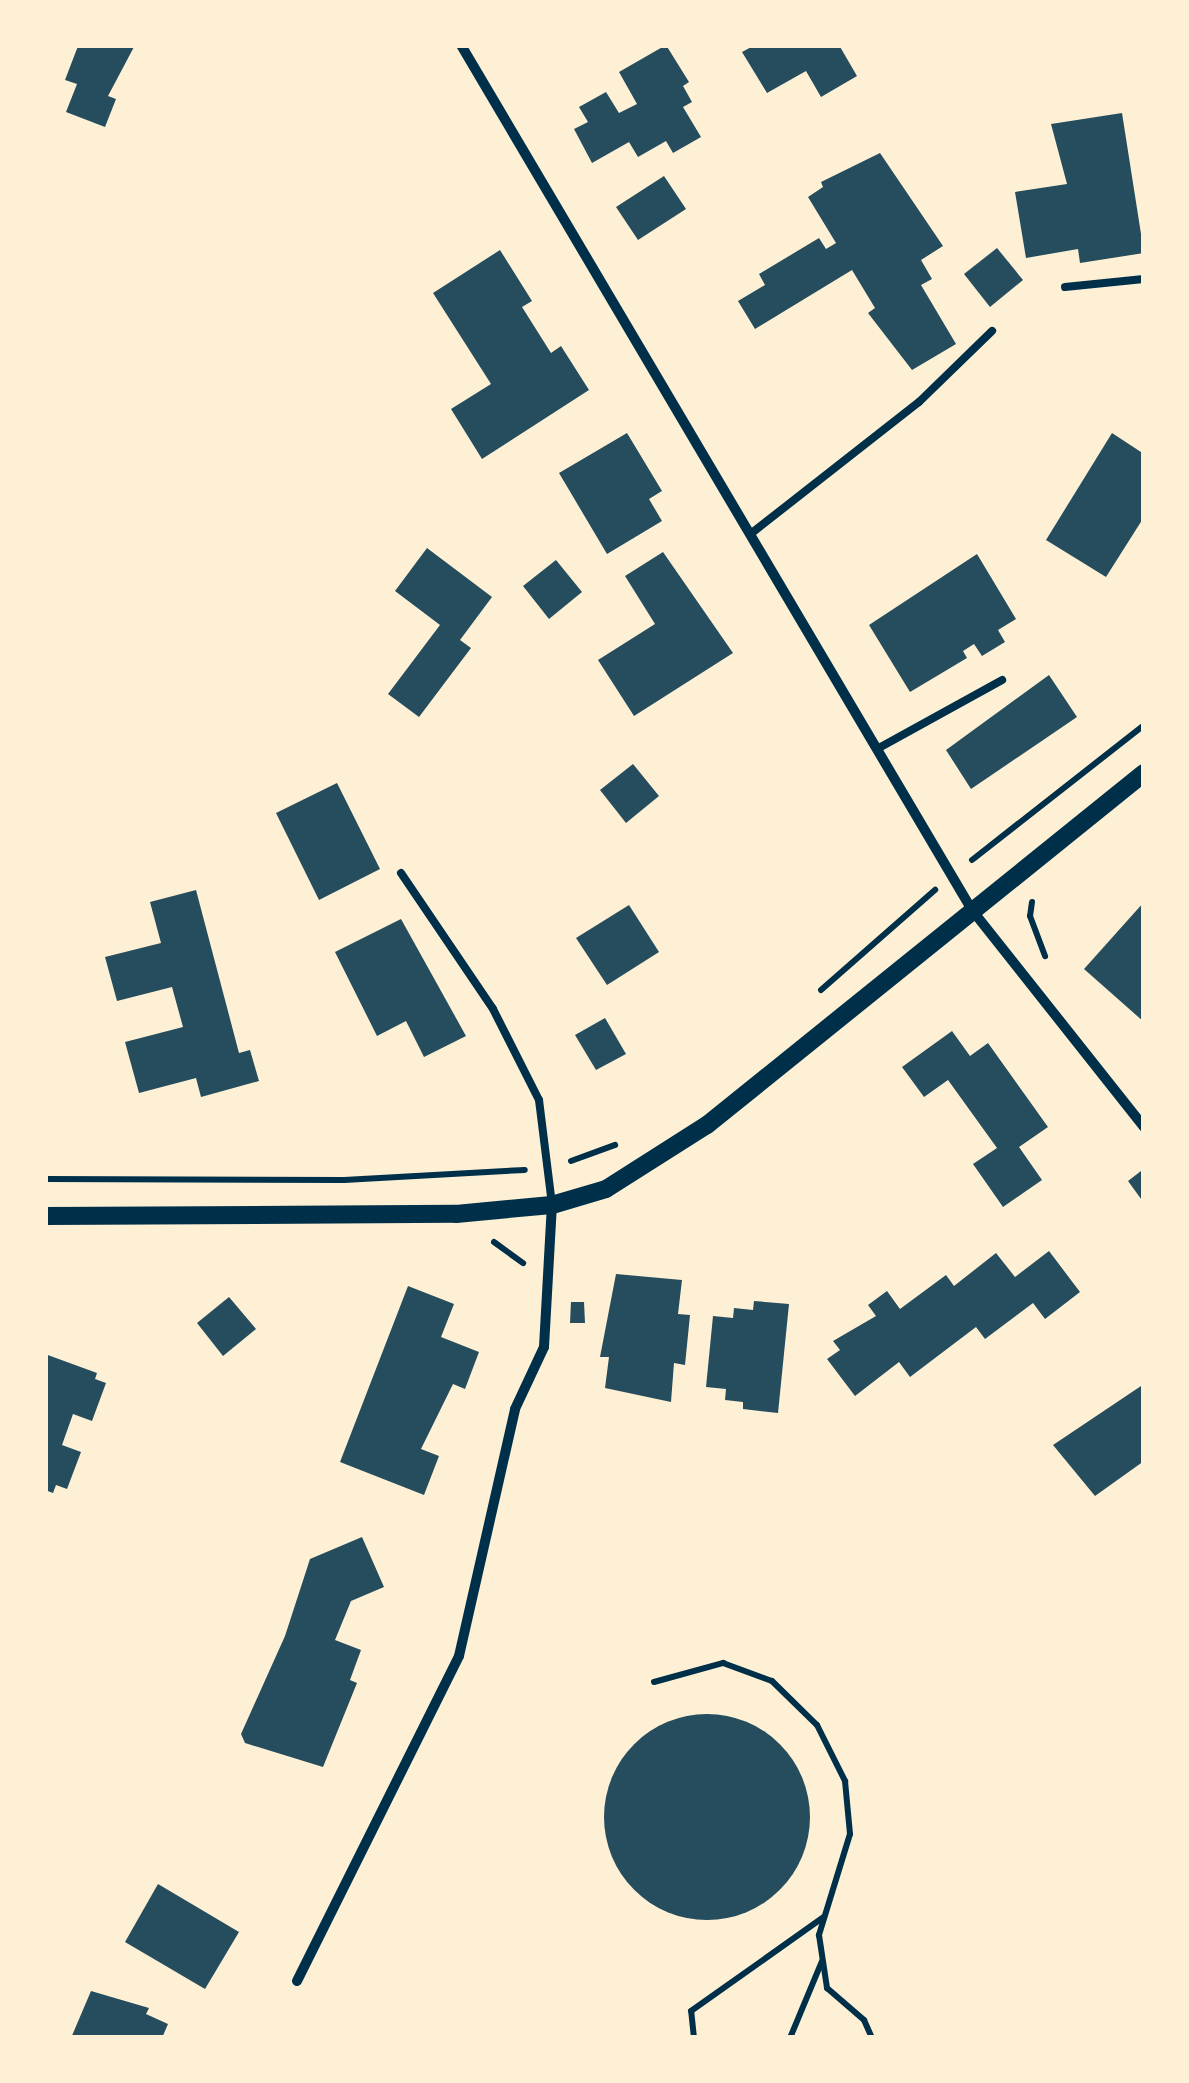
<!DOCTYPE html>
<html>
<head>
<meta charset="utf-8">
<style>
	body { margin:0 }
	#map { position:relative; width:1189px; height:2083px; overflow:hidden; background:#fdf0d5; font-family:Montserrat,sans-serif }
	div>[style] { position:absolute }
	.building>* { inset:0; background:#264d5e }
	.round { border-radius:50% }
	.path>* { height:6px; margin:-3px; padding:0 3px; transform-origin:3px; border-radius:3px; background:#003049 }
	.service>* { height:8px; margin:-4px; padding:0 4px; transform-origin:4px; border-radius:4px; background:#003049 }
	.minor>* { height:10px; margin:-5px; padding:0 5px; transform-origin:5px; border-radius:5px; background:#003049 }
	.tertiary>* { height:18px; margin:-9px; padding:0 9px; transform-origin:9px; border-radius:9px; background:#003049 }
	span { translate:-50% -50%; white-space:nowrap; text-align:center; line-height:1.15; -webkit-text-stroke:10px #fdf0d5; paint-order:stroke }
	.frame { position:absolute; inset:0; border:48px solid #fdf0d5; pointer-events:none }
</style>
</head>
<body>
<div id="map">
	<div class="building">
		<div style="clip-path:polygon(89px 45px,135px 45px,108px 96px,116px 99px,105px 127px,66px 112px,77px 84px,65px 80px,78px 46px)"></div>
		<div style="clip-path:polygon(666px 45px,689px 82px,683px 86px,692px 102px,683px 107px,701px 137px,673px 153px,666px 141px,638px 157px,629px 142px,592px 163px,574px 129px,588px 122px,579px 107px,606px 92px,619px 113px,637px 104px,619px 72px)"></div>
		<div style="clip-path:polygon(755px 45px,839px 45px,857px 76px,821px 97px,806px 71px,767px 93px,742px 52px)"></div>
		<div style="clip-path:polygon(1122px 113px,1144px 253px,1080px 263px,1078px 249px,1026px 258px,1015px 192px,1067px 184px,1051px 124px)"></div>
		<div style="clip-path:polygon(880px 153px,943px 246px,921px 260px,932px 279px,921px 285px,956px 344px,912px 370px,868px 313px,875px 308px,852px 270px,755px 329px,738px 301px,765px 285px,759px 274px,819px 238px,826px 249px,836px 243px,808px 197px,823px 187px,821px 182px)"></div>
		<div style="clip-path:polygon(664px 176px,686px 209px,638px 240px,616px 207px)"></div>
		<div style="clip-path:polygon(997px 248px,1023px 280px,990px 307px,964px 274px)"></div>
		<div style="clip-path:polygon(500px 250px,532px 301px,522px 307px,551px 353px,561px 346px,589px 390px,482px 459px,451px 409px,491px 384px,433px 293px)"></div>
		<div style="clip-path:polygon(627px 433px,662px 491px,649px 499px,662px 521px,607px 554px,559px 473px)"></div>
		<div style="clip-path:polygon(1112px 433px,1144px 454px,1144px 517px,1106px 577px,1046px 540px)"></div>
		<div style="clip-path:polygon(427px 548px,492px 597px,460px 640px,471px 648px,419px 717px,388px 694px,440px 625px,395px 591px)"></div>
		<div style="clip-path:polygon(663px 552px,733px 653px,634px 716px,598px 660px,655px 624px,625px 576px)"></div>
		<div style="clip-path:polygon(977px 554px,1016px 619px,998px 630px,1005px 642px,982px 656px,974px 644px,963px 651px,967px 658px,910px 692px,869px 625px)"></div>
		<div style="clip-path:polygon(556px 560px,582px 592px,549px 619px,523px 586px)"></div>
		<div style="clip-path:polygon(1049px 675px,1077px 717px,971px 789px,946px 750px)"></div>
		<div style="clip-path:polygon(633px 764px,659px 796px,626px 823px,600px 790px)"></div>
		<div style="clip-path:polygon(337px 783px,380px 869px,319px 900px,276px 813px)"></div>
		<div style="clip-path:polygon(196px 890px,239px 1053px,250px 1050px,259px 1081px,201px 1097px,196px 1078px,139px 1093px,125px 1042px,183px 1027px,172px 987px,117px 1001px,105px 957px,161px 943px,150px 902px)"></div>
		<div style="clip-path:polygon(1144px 902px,1144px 1022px,1084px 969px)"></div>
		<div style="clip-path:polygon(629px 905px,659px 952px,607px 985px,576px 938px)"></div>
		<div style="clip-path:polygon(401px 919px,466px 1036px,424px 1057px,406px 1021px,377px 1036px,335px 952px)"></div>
		<div style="clip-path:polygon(605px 1018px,626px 1054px,596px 1070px,575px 1035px)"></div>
		<div style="clip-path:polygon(952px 1031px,970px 1056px,988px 1043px,1048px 1127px,1019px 1147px,1042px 1180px,1003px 1207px,973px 1164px,997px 1148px,948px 1080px,924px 1097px,902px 1067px)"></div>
		<div style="clip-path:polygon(1141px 1171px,1144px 1175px,1144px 1203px,1128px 1181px)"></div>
		<div style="clip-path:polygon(1049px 1251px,1080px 1292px,1045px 1319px,1033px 1303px,985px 1339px,976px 1327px,910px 1377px,899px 1362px,855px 1396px,827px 1359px,840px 1350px,833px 1341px,876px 1316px,868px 1305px,887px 1291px,900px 1309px,946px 1275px,954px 1286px,996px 1253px,1015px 1277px)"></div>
		<div style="clip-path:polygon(616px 1274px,682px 1280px,678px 1314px,690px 1315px,685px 1365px,674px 1363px,671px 1402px,605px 1388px,609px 1357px,600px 1357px)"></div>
		<div style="clip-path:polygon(408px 1286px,454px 1304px,441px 1337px,479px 1352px,465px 1389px,453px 1384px,421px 1449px,439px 1456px,424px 1495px,340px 1462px)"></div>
		<div style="clip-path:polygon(229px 1297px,256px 1329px,223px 1356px,197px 1323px)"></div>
		<div style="clip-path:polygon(754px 1301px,789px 1304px,778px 1413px,743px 1409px,743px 1402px,725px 1400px,726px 1389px,706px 1387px,713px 1316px,733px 1318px,734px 1308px,753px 1310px)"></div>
		<div style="clip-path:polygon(571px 1302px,584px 1302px,585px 1323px,570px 1323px)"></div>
		<div style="clip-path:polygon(45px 1354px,97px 1373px,95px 1379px,106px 1383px,92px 1421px,73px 1414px,62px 1445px,81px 1452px,67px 1489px,56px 1485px,53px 1493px,45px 1490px)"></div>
		<div style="clip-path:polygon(1144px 1384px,1144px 1461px,1095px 1496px,1053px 1445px)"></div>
		<div style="clip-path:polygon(362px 1537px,384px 1587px,351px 1601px,335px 1640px,361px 1650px,350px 1680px,357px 1683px,323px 1767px,245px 1743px,241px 1734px,285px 1636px,310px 1559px)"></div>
		<div class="round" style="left:604px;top:1714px;width:206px;height:206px"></div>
		<div style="clip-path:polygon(158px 1884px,239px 1932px,205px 1989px,125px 1942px)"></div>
		<div style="clip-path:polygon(91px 1991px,149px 2008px,146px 2014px,168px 2024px,162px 2038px,71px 2038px)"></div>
	</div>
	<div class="path">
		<div style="left:972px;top:860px;width:219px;rotate:-38.1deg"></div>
		<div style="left:1032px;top:902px;width:14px;rotate:98deg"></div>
		<div style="left:1030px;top:916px;width:43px;rotate:69.4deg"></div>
		<div style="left:821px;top:990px;width:152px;rotate:-41.3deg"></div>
		<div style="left:571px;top:1161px;width:47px;rotate:-20deg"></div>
		<div style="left:45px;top:1179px;width:299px;rotate:0.2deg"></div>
		<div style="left:344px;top:1180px;width:181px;rotate:-3.2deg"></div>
		<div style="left:494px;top:1242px;width:36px;rotate:36deg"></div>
		<div style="left:654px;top:1682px;width:72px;rotate:-15.4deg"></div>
		<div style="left:723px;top:1663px;width:52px;rotate:20.2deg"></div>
		<div style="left:772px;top:1681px;width:63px;rotate:44.4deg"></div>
		<div style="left:817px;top:1725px;width:63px;rotate:63.4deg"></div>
		<div style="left:845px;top:1781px;width:53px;rotate:84.6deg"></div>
		<div style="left:850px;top:1834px;width:106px;rotate:107.1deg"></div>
		<div style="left:819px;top:1935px;width:54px;rotate:81.4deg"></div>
		<div style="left:827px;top:1988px;width:49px;rotate:40.9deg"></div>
		<div style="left:864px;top:2020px;width:20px;rotate:66deg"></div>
		<div style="left:694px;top:2038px;width:27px;rotate:-96deg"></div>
		<div style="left:691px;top:2011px;width:163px;rotate:-35.3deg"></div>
		<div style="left:790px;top:2038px;width:83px;rotate:-67.4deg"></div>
	</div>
	<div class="service">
		<div style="left:1065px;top:287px;width:79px;rotate:-5.8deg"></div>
		<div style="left:753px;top:532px;width:211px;rotate:-38.1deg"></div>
		<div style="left:919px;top:402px;width:102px;rotate:-44.2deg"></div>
		<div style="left:877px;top:749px;width:143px;rotate:-28.9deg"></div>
		<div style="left:401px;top:873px;width:164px;rotate:55.9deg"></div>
		<div style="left:493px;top:1009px;width:102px;rotate:63.2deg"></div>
		<div style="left:539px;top:1100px;width:106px;rotate:82.9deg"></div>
	</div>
	<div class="minor">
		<div style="left:461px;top:45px;width:1005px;rotate:59.43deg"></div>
		<div style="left:972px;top:910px;width:277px;rotate:51.6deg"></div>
		<div style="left:297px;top:1981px;width:363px;rotate:-63.5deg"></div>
		<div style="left:459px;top:1656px;width:253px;rotate:-77.2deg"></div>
		<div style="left:515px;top:1409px;width:68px;rotate:-64.9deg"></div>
		<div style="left:544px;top:1347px;width:142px;rotate:-86.8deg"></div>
	</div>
	<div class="tertiary">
		<div style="left:45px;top:1216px;width:411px;rotate:-0.3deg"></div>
		<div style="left:456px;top:1214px;width:96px;rotate:-5.4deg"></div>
		<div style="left:552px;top:1205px;width:56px;rotate:-16.5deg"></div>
		<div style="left:606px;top:1189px;width:120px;rotate:-32.4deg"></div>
		<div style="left:707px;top:1125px;width:561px;rotate:-38.85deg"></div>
	</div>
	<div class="frame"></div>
</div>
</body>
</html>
